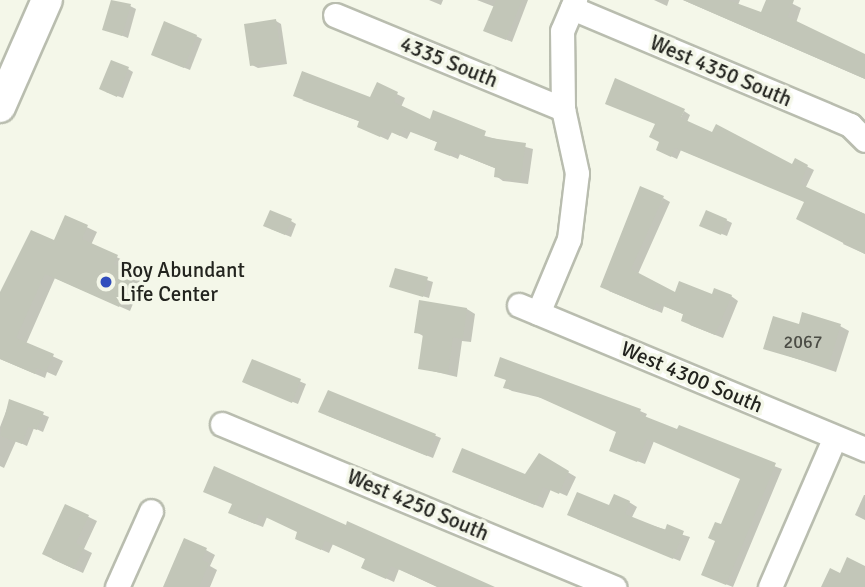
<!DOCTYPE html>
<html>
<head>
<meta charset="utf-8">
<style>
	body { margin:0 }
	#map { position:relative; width:865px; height:587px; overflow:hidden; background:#f4f7e9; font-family:Signika,sans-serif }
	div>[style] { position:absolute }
	.shadow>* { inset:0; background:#0003 }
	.building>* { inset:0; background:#c2c6b8 }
	.roads { filter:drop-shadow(2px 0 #b9bdaf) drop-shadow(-2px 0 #b9bdaf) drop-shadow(0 2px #b9bdaf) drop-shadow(0 -2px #b9bdaf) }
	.minor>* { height:23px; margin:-11.5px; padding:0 11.5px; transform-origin:11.5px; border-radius:11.5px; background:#fff }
	.major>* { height:30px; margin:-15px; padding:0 15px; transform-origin:15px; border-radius:15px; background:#fff }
	.dots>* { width:19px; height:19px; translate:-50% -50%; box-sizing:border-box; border:4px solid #f4f7e9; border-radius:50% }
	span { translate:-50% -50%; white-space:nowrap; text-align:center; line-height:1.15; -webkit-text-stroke:7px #f4f7e9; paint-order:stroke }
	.number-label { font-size:18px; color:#4b4c45 }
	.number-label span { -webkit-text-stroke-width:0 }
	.street-label { font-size:21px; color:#23241f }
	.poi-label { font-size:21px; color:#23241f }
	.left { translate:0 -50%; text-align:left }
</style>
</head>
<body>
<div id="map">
	<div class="shadow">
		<div style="clip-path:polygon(429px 0,443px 0,441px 5px)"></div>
		<div style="clip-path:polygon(477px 0,528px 0,512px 42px,491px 33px,495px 7px)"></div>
		<div style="clip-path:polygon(654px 0,669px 0,667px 6px)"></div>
		<div style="clip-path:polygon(683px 0,740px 0,738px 5px,762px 15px,768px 0,793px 4px,801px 8px,796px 23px,865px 55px,865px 79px)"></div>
		<div style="clip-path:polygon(130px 6px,136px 9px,128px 38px,105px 29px)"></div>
		<div style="clip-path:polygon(276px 21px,281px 24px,287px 64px,258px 68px,252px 65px)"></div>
		<div style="clip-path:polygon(196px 36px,202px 39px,190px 70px,158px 57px)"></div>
		<div style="clip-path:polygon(128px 69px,133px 72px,123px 98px,106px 92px)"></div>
		<div style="clip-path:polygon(378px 85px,405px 98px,401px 107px,430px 121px,533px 149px,528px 184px,503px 181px,496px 176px,497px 169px,460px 154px,458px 159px,444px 153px,439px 143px,411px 131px,407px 139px,392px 132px,388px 140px,366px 130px,361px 122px,302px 100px,371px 100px)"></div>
		<div style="clip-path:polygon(684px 111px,690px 115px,687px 122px,793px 167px,796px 161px,814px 170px,805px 189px,865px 214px,865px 254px,843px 244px,845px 240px,806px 202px,681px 150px,677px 159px,664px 153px)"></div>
		<div style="clip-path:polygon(663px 198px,670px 202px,638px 274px,676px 294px,731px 296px,738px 301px,723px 338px,690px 325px,685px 315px,664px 306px,662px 313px,609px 291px)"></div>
		<div style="clip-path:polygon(66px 217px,97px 232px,91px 245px,127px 262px,124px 270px,143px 280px,130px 311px,55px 278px,26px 344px,63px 361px,56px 376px,47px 372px,45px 378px,0 359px,0 298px,55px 242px)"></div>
		<div style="clip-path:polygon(726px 220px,732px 223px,727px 236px,707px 228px)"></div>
		<div style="clip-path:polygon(291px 221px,296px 224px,291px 237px,271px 229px)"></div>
		<div style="clip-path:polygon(396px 270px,433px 282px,429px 298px,392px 287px)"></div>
		<div style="clip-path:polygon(467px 309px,475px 314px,471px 342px,462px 341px,457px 377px,420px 368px,425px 337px,416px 332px)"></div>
		<div style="clip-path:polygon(800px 326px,840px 326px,849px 331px,836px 372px,765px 348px)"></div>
		<div style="clip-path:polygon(252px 361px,306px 384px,298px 404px,250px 385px)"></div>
		<div style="clip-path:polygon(496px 375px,640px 411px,647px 414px,645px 418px,782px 469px,733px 587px,710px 578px,717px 541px,742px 479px,654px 441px,645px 464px,618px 454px,618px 432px,542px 398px,512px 391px,505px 387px,507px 380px)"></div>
		<div style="clip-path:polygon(329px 392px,441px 438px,433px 458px,326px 415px)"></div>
		<div style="clip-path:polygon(10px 401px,49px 417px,43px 432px,34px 428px,27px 446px,16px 441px,4px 468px,0 466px,0 427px)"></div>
		<div style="clip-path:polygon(539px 455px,576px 477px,567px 496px,551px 489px,543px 508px,461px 475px,526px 476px)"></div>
		<div style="clip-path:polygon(864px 495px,865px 495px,865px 520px,855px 515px)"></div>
		<div style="clip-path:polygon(629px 502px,637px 507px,631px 519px,690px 537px,680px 561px,577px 519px)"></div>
		<div style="clip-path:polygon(234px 504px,489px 587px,437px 587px,399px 569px,394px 582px,370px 571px,366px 559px,333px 544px,329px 553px,304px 542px,299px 532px,267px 517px,263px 527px,238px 517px)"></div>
		<div style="clip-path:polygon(66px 506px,97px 521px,84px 549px,92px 553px,83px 573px,52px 559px)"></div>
		<div style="clip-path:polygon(206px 550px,215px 555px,210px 566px,217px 570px,210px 587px,165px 587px)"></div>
	</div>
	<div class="building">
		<div style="clip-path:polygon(111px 0,131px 4px,122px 36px,102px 30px)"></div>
		<div style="clip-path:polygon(496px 0,522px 0,506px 40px,483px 31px)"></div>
		<div style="clip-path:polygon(683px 0,728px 0,761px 12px,766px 0,794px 0,788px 17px,865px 54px,865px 79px)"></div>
		<div style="clip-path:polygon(276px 19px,282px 61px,250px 66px,244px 24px)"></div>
		<div style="clip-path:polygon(164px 21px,197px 35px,184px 68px,151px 55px)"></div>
		<div style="clip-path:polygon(111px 60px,129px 67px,117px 97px,99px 89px)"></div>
		<div style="clip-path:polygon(302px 71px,370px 97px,377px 82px,398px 92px,394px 102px,430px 119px,433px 110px,486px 131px,484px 137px,526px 143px,520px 181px,494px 177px,495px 168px,452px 151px,450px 156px,434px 150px,437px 142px,403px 129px,400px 136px,384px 129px,380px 137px,357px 127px,359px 121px,293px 96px)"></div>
		<div style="clip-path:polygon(615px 78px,685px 109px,681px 118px,712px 132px,716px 124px,792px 164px,795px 158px,808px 165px,800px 184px,865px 214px,865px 254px,796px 219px,804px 202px,675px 148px,671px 157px,656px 150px,659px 142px,649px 137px,655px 124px,605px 104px)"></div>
		<div style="clip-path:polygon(640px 186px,664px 196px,631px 269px,675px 292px,679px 281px,712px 294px,714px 288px,732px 295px,715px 335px,681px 321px,683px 314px,656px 303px,654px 310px,600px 287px)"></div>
		<div style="clip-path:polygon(270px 210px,292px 219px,285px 235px,263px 226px)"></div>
		<div style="clip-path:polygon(706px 210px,727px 219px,721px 235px,699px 226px)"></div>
		<div style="clip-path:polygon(65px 215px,88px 225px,82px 239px,118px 255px,114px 264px,134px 273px,119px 307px,45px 274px,16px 338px,54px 354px,46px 372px,37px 368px,35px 374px,0 359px,0 292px,31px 230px,54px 240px)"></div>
		<div style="clip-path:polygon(395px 268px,428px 277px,423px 297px,389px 287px)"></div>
		<div style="clip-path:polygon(419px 300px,467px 308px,463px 339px,453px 337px,448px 374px,418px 369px,423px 334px,414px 333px)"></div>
		<div style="clip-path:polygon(802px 312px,841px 324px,828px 368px,763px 349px,773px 316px,799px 324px)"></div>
		<div style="clip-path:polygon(500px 357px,641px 409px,639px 414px,677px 429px,679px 425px,776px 463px,726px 585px,701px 575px,715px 541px,708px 538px,715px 522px,721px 524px,740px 479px,647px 439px,637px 462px,609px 451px,616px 432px,534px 395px,503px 388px,506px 380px,494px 376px)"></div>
		<div style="clip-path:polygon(252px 359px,301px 379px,292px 403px,242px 382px)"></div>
		<div style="clip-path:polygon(328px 390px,436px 434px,427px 456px,318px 412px)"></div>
		<div style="clip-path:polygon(9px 399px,44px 412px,37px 430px,28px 427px,22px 444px,0 436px)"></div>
		<div style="clip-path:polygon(462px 448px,525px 474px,539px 453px,569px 471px,559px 494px,543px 487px,535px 505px,452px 472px)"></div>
		<div style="clip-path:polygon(214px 466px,346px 525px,347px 521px,495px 587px,438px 587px,391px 566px,386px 579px,361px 568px,365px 559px,325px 541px,321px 550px,295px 539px,297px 532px,259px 514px,255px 524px,228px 513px,232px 504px,203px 492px)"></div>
		<div style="clip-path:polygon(577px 492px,609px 505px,614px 494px,630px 501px,625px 514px,665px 530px,667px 524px,684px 531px,673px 559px,567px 515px)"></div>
		<div style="clip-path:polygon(65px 504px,89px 515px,76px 543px,84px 547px,74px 569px,42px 554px)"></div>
		<div style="clip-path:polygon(184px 538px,207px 548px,202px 560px,209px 563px,199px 587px,163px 587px)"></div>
		<div style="clip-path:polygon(847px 557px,865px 566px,865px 587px,821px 587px,830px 568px,840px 573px)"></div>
	</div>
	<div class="roads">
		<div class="minor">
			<div style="left:572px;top:8px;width:302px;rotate:22.8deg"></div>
			<div style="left:850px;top:125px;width:21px;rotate:45deg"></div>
			<div style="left:335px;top:15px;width:247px;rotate:22.4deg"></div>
			<div style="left:519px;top:305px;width:375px;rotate:22.6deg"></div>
			<div style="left:538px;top:313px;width:80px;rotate:-67.3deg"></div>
			<div style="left:569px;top:239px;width:66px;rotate:-83.1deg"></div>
			<div style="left:577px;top:173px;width:66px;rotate:-102.3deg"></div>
			<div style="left:563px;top:109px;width:78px;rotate:-90.7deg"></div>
			<div style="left:562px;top:31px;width:34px;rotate:-67deg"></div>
			<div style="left:222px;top:424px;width:425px;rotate:22.6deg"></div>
			<div style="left:117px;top:587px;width:83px;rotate:-65.9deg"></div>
			<div style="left:770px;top:587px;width:163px;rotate:-66.6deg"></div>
		</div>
		<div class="major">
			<div style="left:0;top:107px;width:117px;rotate:-66.3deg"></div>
		</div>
	</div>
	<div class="dots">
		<div style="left:106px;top:282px;background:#304dbd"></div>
	</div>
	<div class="number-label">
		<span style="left:803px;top:342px">2067</span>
	</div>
	<div class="street-label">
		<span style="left:449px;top:62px;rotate:22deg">4335 South</span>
		<span style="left:721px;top:71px;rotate:23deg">West 4350 South</span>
		<span style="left:692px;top:377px;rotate:23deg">West 4300 South</span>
		<span style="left:418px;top:505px;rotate:23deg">West 4250 South</span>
	</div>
	<div class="poi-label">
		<span class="left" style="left:120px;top:282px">Roy Abundant<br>Life Center</span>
	</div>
</div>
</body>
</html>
